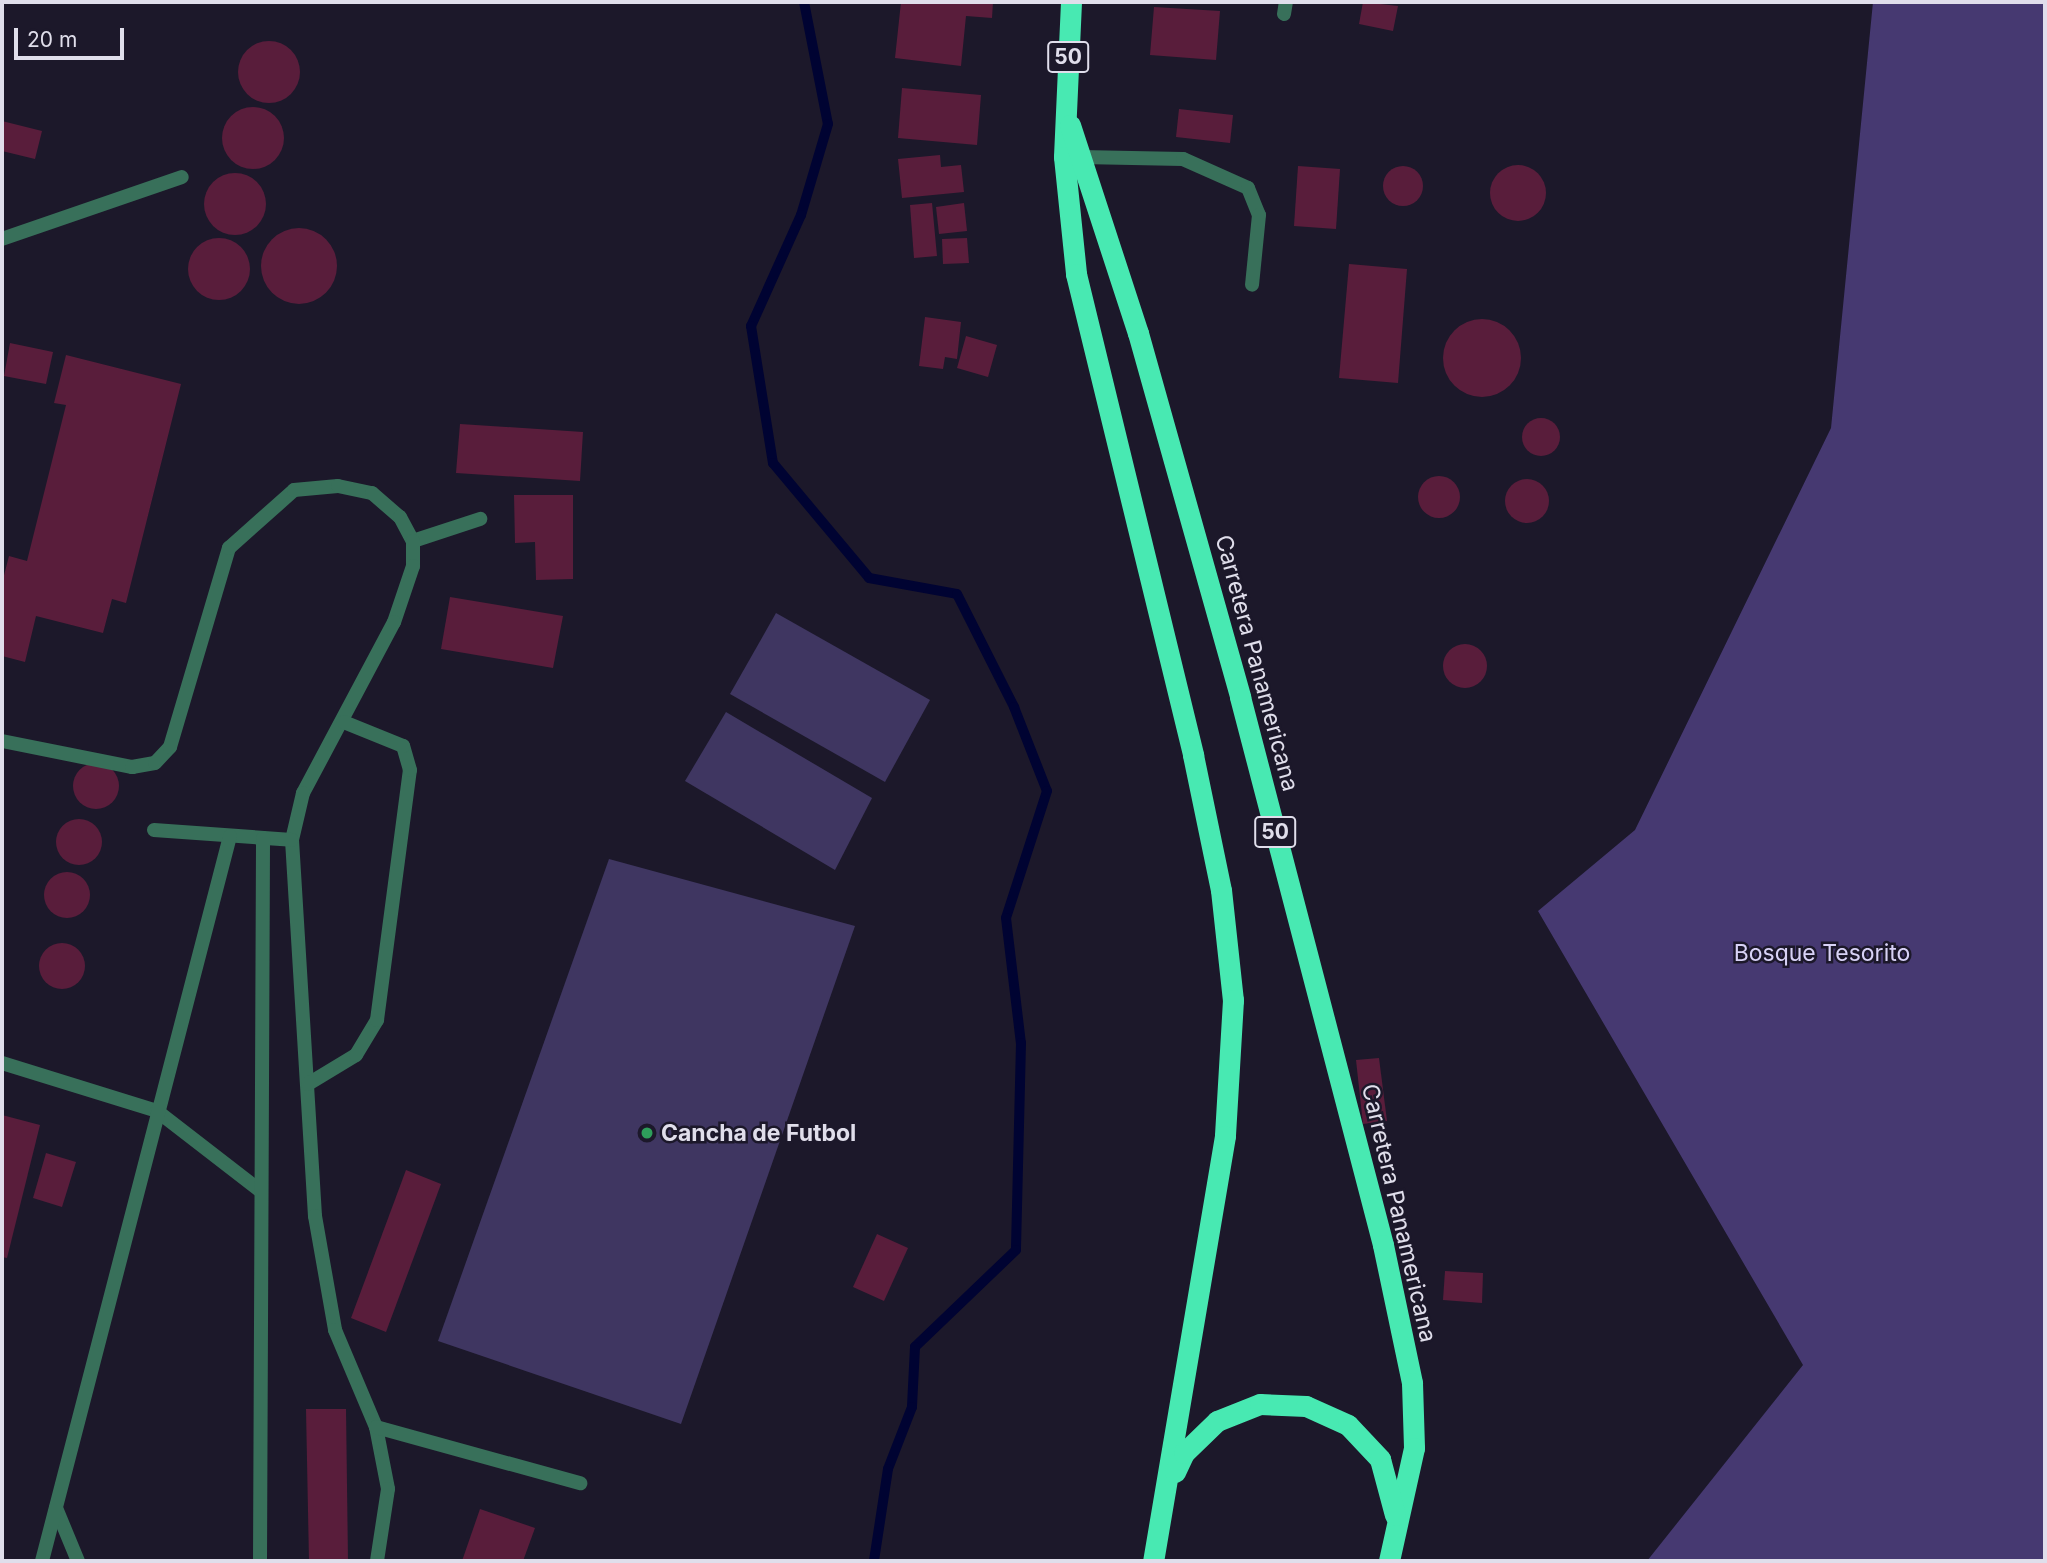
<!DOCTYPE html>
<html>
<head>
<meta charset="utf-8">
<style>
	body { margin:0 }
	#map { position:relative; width:2047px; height:1563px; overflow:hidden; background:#1c182a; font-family:Inter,sans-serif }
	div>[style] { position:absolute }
	.green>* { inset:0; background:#3f3661 }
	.forest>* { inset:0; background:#463971 }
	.stream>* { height:10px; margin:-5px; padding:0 5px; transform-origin:5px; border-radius:5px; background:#000332 }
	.building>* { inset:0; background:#591d3b }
	.round { border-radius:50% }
	.lane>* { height:14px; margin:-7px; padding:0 7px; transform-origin:7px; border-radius:7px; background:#38705a }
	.highway>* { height:21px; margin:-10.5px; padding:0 10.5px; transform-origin:10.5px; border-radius:10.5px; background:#48e9b2 }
	.dots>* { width:19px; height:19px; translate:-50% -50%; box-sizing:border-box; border:4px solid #1c182a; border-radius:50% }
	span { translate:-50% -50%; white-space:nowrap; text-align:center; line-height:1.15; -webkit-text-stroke:5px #1c182a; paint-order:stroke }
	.shield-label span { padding:2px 5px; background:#1c182a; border:2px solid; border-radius:5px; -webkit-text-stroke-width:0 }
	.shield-label { font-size:21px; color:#e0deeb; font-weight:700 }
	.street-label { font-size:23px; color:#e0deeb }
	.park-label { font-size:23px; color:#d8d2f6 }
	.poi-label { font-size:23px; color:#e0deeb; font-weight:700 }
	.left { translate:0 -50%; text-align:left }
	.frame { position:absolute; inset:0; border:4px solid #e0deeb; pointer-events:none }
	.scale { position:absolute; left:14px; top:28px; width:110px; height:32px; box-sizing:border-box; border:4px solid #e0deeb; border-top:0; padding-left:9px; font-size:21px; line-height:24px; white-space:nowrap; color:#e0deeb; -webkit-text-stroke:5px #1c182a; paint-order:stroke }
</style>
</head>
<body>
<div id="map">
	<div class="green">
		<div style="clip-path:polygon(776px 613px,930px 700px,885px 782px,730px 694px)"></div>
		<div style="clip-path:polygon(726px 712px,872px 798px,835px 870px,685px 781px)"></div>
		<div style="clip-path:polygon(609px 859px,855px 926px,681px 1424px,438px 1341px)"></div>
	</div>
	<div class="forest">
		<div style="clip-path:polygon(1873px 2px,2045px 2px,2045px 1561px,1647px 1561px,1803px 1365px,1538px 911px,1635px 830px,1831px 428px)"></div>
	</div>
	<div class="stream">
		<div style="left:804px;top:2px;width:124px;rotate:78.9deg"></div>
		<div style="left:828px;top:124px;width:95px;rotate:106.5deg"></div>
		<div style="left:801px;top:215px;width:122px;rotate:114.2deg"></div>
		<div style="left:751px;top:326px;width:139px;rotate:80.9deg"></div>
		<div style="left:773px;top:463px;width:150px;rotate:50.1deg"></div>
		<div style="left:869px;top:578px;width:89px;rotate:10.3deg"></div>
		<div style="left:957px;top:594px;width:127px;rotate:63.2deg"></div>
		<div style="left:1014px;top:707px;width:90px;rotate:68.6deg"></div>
		<div style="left:1047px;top:791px;width:133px;rotate:107.9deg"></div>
		<div style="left:1006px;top:918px;width:126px;rotate:83.2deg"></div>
		<div style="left:1021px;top:1043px;width:207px;rotate:91.4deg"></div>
		<div style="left:1016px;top:1250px;width:140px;rotate:136.2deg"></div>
		<div style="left:915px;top:1347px;width:60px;rotate:92.9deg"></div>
		<div style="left:912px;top:1407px;width:66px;rotate:111.2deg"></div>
		<div style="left:888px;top:1469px;width:93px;rotate:98.7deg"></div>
	</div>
	<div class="building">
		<div style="clip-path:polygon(901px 2px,993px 2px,992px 18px,966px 16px,961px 66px,895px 58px)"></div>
		<div style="clip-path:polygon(1363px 2px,1398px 6px,1393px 31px,1359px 24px)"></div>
		<div style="clip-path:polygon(1154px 7px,1220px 11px,1216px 60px,1150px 55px)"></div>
		<div class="round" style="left:238px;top:41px;width:62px;height:62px"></div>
		<div style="clip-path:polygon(902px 88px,981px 95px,977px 145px,898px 138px)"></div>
		<div class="round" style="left:222px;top:107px;width:62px;height:62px"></div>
		<div style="clip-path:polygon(1179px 109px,1233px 115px,1230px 143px,1176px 137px)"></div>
		<div style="clip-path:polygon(2px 121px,42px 131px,35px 159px,2px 151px)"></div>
		<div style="clip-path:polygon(940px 155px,941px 167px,961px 165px,964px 192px,902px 198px,898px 159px)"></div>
		<div class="round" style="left:1490px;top:165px;width:56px;height:56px"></div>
		<div style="clip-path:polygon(1298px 166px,1340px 169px,1336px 229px,1294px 226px)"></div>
		<div class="round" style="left:1383px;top:166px;width:40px;height:40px"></div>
		<div class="round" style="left:204px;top:173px;width:62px;height:62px"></div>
		<div style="clip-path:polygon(932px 203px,937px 256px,914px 258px,910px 205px)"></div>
		<div style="clip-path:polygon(964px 203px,967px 231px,939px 234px,936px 207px)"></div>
		<div class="round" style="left:261px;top:228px;width:76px;height:76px"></div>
		<div class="round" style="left:188px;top:238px;width:62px;height:62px"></div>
		<div style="clip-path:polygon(967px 238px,969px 263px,943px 264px,942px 239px)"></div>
		<div style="clip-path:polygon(1349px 264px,1407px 269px,1398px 383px,1339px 378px)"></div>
		<div style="clip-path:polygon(925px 317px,961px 322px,957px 359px,945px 357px,943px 369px,919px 366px)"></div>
		<div class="round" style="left:1443px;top:319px;width:78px;height:78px"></div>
		<div style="clip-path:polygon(966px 336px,997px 345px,988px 377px,957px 368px)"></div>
		<div style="clip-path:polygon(10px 343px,53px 352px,46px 384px,4px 376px)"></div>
		<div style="clip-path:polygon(66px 355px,181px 384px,126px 603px,112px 599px,103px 633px,36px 616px,25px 662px,2px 656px,2px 583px,9px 556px,27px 561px,66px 405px,54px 403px)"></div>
		<div class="round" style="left:1522px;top:418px;width:38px;height:38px"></div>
		<div style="clip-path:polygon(460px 424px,583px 432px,580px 481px,456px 473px)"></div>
		<div class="round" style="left:1418px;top:476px;width:42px;height:42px"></div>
		<div class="round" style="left:1505px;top:479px;width:44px;height:44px"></div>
		<div style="clip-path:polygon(514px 495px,573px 495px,573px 579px,536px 580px,535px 542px,515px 543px)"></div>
		<div style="clip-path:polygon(450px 597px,563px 616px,553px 668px,441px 649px)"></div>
		<div class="round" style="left:1443px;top:644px;width:44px;height:44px"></div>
		<div class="round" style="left:73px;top:763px;width:46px;height:46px"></div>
		<div class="round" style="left:56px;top:819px;width:46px;height:46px"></div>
		<div class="round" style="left:44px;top:872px;width:46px;height:46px"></div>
		<div class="round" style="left:39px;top:943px;width:46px;height:46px"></div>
		<div style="clip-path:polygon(1379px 1058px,1387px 1121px,1363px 1124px,1356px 1060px)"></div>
		<div style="clip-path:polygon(2px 1115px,40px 1125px,7px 1258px,2px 1257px)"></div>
		<div style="clip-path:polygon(46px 1153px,76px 1162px,62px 1207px,33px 1198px)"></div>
		<div style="clip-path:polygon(406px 1170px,441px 1184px,386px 1332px,351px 1318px)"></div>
		<div style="clip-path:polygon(877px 1234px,908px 1248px,884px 1301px,853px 1287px)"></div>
		<div style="clip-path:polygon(1445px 1271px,1483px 1273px,1482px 1303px,1443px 1300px)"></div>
		<div style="clip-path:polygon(306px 1409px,346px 1409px,348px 1561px,309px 1561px)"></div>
		<div style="clip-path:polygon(480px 1509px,535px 1528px,523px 1561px,462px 1561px)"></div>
	</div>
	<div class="lane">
		<div style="left:1284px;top:14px;width:12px;rotate:-81deg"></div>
		<div style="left:1081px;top:157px;width:102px;rotate:1.1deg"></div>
		<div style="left:1183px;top:159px;width:71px;rotate:24deg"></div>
		<div style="left:1248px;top:188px;width:29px;rotate:68deg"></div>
		<div style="left:1259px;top:215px;width:70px;rotate:95.7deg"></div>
		<div style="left:2px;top:239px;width:190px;rotate:-19deg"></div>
		<div style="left:413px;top:541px;width:71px;rotate:-18.2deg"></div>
		<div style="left:2px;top:741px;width:133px;rotate:11.3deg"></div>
		<div style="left:132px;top:767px;width:23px;rotate:-10deg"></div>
		<div style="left:155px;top:763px;width:22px;rotate:-47deg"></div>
		<div style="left:170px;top:747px;width:208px;rotate:-73.5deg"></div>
		<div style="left:229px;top:548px;width:87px;rotate:-41.7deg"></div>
		<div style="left:294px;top:490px;width:44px;rotate:-5.2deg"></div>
		<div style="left:338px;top:486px;width:35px;rotate:12deg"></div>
		<div style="left:372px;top:493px;width:37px;rotate:41deg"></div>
		<div style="left:400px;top:517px;width:27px;rotate:62deg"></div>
		<div style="left:413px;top:541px;width:25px;rotate:90deg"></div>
		<div style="left:413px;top:566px;width:59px;rotate:108.7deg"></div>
		<div style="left:394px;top:622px;width:194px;rotate:118deg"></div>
		<div style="left:303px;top:793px;width:48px;rotate:103.2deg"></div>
		<div style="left:292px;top:840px;width:377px;rotate:86.5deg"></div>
		<div style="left:315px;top:1216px;width:116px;rotate:80deg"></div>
		<div style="left:335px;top:1330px;width:105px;rotate:67.1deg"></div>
		<div style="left:376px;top:1427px;width:63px;rotate:79deg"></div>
		<div style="left:388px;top:1489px;width:73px;rotate:98.7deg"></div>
		<div style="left:154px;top:830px;width:138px;rotate:4.1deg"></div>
		<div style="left:2px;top:1063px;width:162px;rotate:17.2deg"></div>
		<div style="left:157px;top:1111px;width:128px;rotate:37.7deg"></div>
		<div style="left:308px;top:1084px;width:56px;rotate:-31.1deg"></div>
		<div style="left:356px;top:1055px;width:41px;rotate:-59deg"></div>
		<div style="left:377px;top:1020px;width:252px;rotate:-82.5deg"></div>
		<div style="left:410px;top:770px;width:25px;rotate:-106deg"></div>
		<div style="left:403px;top:746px;width:64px;rotate:-157.9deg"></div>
		<div style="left:376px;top:1427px;width:212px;rotate:15.4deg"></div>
		<div style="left:56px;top:1508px;width:57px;rotate:67.5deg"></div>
		<div style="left:42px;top:1561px;width:749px;rotate:-75.46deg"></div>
		<div style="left:260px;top:1561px;width:723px;rotate:-89.76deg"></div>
	</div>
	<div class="highway">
		<div style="left:1071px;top:2px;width:155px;rotate:92.6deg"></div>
		<div style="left:1064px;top:157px;width:118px;rotate:84.1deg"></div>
		<div style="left:1076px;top:274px;width:495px;rotate:76.3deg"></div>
		<div style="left:1193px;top:755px;width:138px;rotate:78.3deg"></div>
		<div style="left:1221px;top:890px;width:111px;rotate:83.8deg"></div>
		<div style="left:1233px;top:1000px;width:136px;rotate:93.4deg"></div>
		<div style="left:1225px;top:1136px;width:431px;rotate:99.6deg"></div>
		<div style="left:1070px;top:125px;width:219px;rotate:71.9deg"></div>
		<div style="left:1138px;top:333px;width:378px;rotate:74.3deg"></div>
		<div style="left:1240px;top:697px;width:566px;rotate:75.37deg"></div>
		<div style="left:1383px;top:1245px;width:141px;rotate:78.1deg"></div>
		<div style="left:1412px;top:1383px;width:65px;rotate:88.2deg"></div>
		<div style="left:1414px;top:1448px;width:116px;rotate:102.5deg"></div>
		<div style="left:1175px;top:1472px;width:21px;rotate:-65deg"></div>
		<div style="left:1184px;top:1453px;width:46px;rotate:-44.1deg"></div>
		<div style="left:1217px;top:1421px;width:46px;rotate:-21.6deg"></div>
		<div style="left:1260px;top:1404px;width:46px;rotate:2.5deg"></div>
		<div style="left:1306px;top:1406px;width:46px;rotate:24.3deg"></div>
		<div style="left:1348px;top:1425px;width:47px;rotate:46.7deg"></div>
		<div style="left:1380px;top:1459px;width:58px;rotate:75deg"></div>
	</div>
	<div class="dots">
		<div style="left:647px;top:1133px;background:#2e9e5b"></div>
	</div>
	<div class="shield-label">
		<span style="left:1068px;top:57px">50</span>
		<span style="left:1275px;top:832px">50</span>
	</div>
	<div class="street-label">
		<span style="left:1257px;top:663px;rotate:75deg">Carretera Panamericana</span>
		<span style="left:1399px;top:1213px;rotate:77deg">Carretera Panamericana</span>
	</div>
	<div class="park-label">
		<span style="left:1822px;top:953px">Bosque Tesorito</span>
	</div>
	<div class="poi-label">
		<span class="left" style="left:661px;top:1133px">Cancha de Futbol</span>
	</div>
	<div class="frame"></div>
	<div class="scale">20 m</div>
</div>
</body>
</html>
